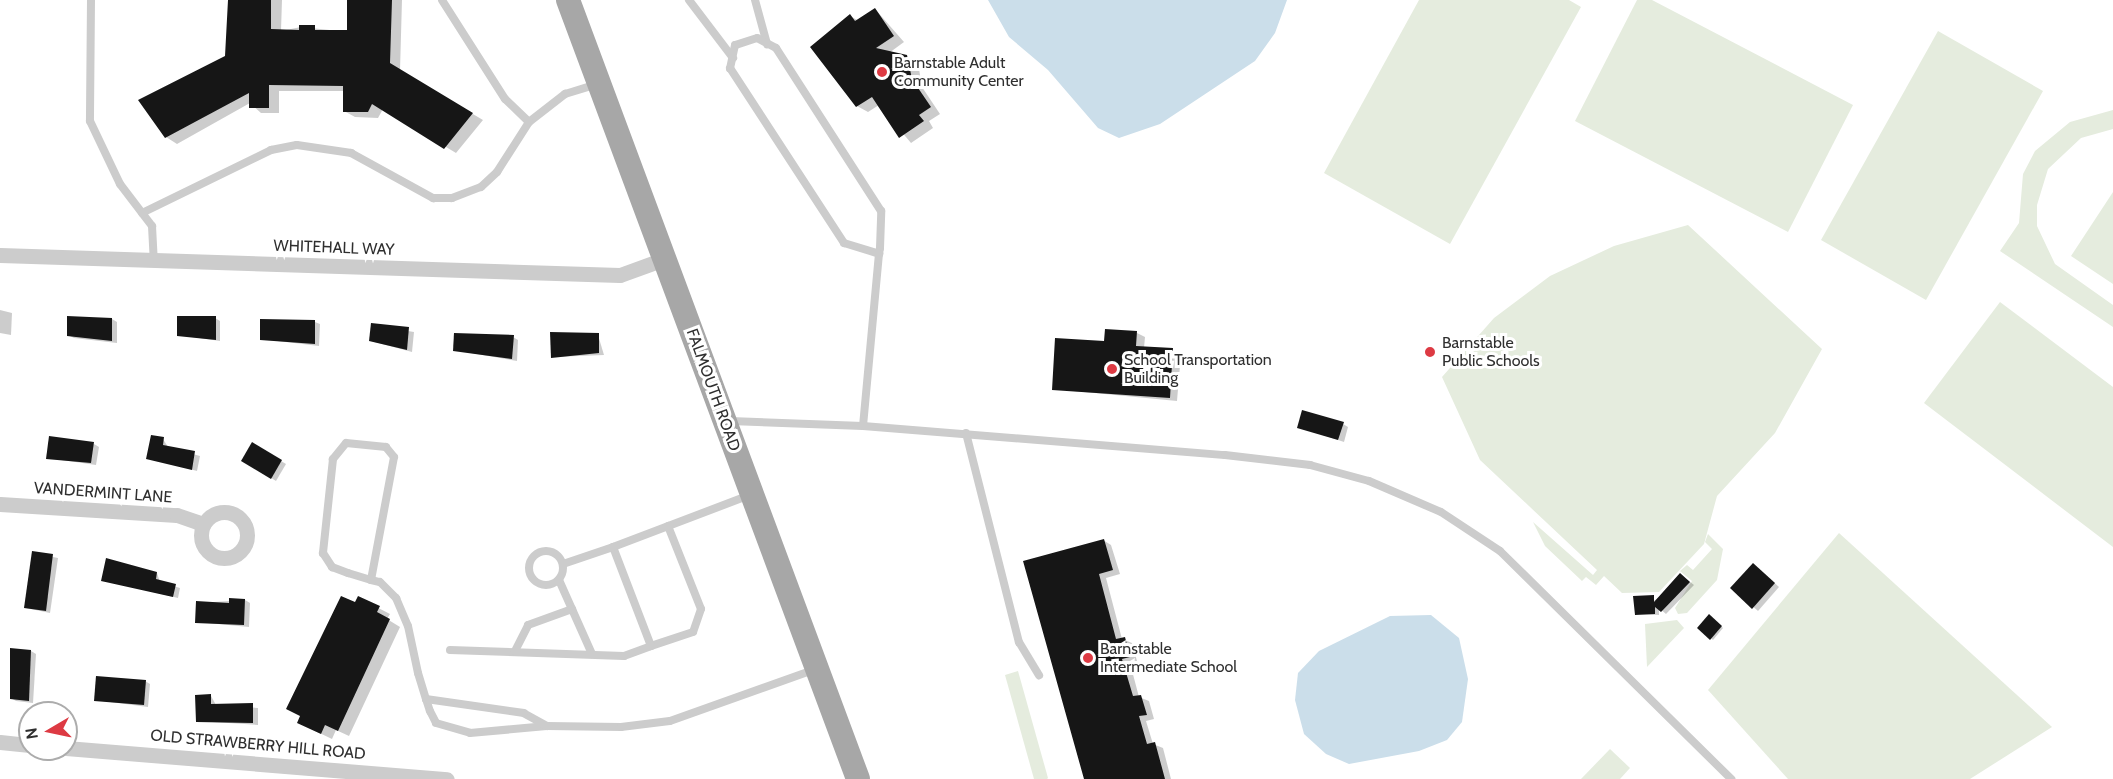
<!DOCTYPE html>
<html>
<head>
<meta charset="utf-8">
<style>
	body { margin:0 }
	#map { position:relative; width:2113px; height:779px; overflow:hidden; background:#fff; font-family:Cabin,sans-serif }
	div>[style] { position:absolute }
	.green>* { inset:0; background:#e5ecde }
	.water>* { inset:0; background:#cbdeea }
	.shadow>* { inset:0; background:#0003 }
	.building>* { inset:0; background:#161616 }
	.lane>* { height:8px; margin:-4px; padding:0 4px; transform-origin:4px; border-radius:4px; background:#ccc }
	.lane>.ring { margin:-4px; padding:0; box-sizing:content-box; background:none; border:8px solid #ccc; border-radius:50% }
	.street>* { height:15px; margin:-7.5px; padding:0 7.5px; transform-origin:7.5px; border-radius:7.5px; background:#ccc }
	.street>.ring { margin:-7.5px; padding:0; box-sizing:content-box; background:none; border:15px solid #ccc; border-radius:50% }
	.primary>* { height:24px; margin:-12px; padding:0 12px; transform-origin:12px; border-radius:12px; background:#a7a7a7 }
	.dots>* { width:16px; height:16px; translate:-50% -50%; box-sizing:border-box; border:3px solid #fff; border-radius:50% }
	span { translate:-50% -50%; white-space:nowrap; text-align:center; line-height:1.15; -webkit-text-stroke:6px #fff; paint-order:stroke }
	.poi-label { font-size:16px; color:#2f2f2f }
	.left { translate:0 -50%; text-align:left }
	.street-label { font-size:16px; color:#2f2f2f }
	.north { position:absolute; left:18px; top:701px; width:60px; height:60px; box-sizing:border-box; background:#fff; border:2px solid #acacac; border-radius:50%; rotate:261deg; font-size:16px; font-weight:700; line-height:24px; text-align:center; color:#2f2f2f }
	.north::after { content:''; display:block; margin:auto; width:21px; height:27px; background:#dd3a43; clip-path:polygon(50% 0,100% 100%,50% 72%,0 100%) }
</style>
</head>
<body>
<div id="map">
	<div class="green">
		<div style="clip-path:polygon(1419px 0,1569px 0,1581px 7px,1450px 244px,1324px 173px)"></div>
		<div style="clip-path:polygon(1637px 0,1652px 0,1853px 105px,1788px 232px,1575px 121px)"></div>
		<div style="clip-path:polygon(1938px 31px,2043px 91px,1926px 300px,1821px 240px)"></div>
		<div style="clip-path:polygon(2113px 110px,2113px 129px,2081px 138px,2048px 169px,2037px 205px,2037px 226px,2055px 264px,2113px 305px,2113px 327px,2000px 251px,2019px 223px,2023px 174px,2035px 151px,2070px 122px)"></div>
		<div style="clip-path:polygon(2113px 192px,2113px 284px,2071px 256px)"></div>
		<div style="clip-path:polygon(1688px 225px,1822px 349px,1775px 433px,1717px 496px,1704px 544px,1659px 592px,1622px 593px,1604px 576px,1596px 585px,1586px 577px,1582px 581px,1545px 546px,1533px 522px,1593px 575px,1597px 570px,1480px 460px,1442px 377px,1494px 318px,1550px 276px,1614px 246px)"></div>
		<div style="clip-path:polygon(2000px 302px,2113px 387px,2113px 547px,1924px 403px)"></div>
		<div style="clip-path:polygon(1839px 533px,2052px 727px,1970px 779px,1788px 779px,1708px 690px)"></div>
		<div style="clip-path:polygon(1708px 534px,1723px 549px,1717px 580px,1687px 613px,1678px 614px,1675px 608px,1692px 581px,1680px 571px,1687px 565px,1693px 570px,1712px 549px,1705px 542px)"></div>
		<div style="clip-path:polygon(1677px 620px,1684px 628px,1647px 667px,1645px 624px)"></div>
		<div style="clip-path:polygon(1018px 671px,1048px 778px,1047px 779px,1034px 779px,1005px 675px)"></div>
		<div style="clip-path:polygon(1610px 749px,1630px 768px,1620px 779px,1581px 779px)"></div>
	</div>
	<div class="water">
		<div style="clip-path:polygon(988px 0,1287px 0,1275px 33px,1255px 61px,1160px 124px,1119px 138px,1098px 128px,1048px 70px,1009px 37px)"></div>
		<div style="clip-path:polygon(1431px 615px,1459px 638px,1468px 679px,1462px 722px,1447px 740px,1419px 751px,1349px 764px,1326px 754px,1304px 734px,1295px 700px,1298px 673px,1319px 651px,1390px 616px)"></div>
	</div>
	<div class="shadow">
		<div style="clip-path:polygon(229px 0,282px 0,281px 31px,301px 27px,349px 32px,349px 0,402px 0,400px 71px,483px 120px,456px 153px,383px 109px,378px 118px,355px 117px,344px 111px,344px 91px,279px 91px,279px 113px,261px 113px,250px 103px,177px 144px,166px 137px,226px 57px)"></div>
		<div style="clip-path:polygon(875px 9px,904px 42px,889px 53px,918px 63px,922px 87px,940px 114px,929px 121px,933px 128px,911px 143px,879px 105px,868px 112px,857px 106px,850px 16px,859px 21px)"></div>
		<div style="clip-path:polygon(0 310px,12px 313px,11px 335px,0 333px)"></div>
		<div style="clip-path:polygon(69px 318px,112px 319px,117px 322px,117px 343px,74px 338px,68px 335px)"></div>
		<div style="clip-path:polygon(215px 318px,220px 321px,220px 341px,178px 335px)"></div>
		<div style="clip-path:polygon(315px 322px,320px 324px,319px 346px,261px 339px)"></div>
		<div style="clip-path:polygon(373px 325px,414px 332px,412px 352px,371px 341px)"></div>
		<div style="clip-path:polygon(1137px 333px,1145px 337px,1144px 348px,1181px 354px,1177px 401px,1053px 389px,1105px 343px)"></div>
		<div style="clip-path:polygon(598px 335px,604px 355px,553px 357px)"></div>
		<div style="clip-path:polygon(513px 337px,518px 340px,517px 361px,454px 350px)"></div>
		<div style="clip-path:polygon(1343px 424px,1348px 427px,1344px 442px,1299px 427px)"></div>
		<div style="clip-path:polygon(163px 439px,168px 447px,200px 456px,197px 471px,148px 458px)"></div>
		<div style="clip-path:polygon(94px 444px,99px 447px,96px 465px,48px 458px)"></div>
		<div style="clip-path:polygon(253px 444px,286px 464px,276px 481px,243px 460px)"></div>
		<div style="clip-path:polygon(1103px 540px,1111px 545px,1120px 574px,1106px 578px,1122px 639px,1132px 643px,1137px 661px,1130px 663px,1139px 697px,1149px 701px,1154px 719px,1146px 721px,1153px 744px,1163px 748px,1171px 779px,1085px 779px,1024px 562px)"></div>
		<div style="clip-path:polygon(33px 553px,58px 558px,50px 613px,26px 608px)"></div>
		<div style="clip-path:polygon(1758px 568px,1779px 587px,1758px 611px,1732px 588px)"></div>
		<div style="clip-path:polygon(157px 573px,160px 582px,180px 588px,178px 598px,103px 580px)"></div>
		<div style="clip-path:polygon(1685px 578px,1694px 585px,1666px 614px,1659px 608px,1659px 615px,1636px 614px)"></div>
		<div style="clip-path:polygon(359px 598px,390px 614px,387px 619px,400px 627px,349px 736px,336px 730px,332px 739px,309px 728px)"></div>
		<div style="clip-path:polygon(245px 600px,250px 603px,249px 627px,197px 622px,198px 603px)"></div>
		<div style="clip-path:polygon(1711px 617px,1723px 628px,1713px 640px,1699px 628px)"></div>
		<div style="clip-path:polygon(31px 651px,36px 654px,33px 703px,16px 701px,11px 698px)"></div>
		<div style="clip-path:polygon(145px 681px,150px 684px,148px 707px,95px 700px)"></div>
		<div style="clip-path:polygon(211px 696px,216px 705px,258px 708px,258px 725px,197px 721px)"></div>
	</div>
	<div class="building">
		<div style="clip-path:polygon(228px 0,271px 0,271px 29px,299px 30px,299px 25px,315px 25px,315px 30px,347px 30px,347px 0,392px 0,390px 63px,473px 113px,444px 149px,372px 104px,368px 112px,343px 112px,343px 86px,269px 85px,269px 108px,249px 108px,249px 93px,165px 138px,138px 100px,225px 56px)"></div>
		<div style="clip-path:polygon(875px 8px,894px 36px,876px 48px,907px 55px,912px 79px,931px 107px,919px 115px,924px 121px,899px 138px,872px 97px,856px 107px,810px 47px,850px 14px,855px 21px)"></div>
		<div style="clip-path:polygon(67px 316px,112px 318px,112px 341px,67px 336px)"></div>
		<div style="clip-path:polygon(177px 316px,216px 316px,216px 340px,177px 336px)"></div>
		<div style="clip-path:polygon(260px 319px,315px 320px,315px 344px,260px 340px)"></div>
		<div style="clip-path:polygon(371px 323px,409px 327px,407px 350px,369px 341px)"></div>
		<div style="clip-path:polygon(1105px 329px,1137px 331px,1136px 346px,1173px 348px,1170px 398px,1052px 390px,1055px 338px,1104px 341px)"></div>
		<div style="clip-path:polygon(550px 332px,599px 333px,599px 353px,551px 358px)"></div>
		<div style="clip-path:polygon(454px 333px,514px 335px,512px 359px,453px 351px)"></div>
		<div style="clip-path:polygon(1302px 410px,1344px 422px,1338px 440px,1297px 428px)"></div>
		<div style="clip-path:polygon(151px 435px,164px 437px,163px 445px,195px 451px,192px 470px,146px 459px)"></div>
		<div style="clip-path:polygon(49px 436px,94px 442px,91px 463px,46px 459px)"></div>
		<div style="clip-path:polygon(252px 442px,282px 460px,271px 479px,241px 461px)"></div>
		<div style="clip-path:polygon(1104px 539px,1113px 570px,1099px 574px,1116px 639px,1125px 637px,1130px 657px,1122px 659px,1133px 696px,1141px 695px,1147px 715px,1139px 716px,1147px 744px,1155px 742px,1165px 779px,1084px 779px,1023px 561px)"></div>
		<div style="clip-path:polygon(32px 551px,53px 554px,46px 611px,24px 608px)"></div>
		<div style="clip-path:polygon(106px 558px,157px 572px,156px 579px,176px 584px,173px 597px,101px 581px)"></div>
		<div style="clip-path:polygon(1753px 563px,1775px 583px,1752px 609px,1730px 588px)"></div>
		<div style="clip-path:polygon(1680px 573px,1690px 582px,1661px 612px,1655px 607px,1655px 614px,1635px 615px,1633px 596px,1654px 595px,1654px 602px)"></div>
		<div style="clip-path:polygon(341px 596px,355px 602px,358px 596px,380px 606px,377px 612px,390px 619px,338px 731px,325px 725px,321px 734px,297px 723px,300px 716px,286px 709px)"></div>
		<div style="clip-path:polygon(229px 598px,245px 599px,244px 625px,195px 623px,196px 601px,229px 603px)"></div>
		<div style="clip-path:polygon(1709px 614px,1722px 626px,1710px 640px,1697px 628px)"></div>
		<div style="clip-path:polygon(10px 648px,31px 650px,29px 701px,10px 699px)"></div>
		<div style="clip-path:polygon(96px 676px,146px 680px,144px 705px,94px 701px)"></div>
		<div style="clip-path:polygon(211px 694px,211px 704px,253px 703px,253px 723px,196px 722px,195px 695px)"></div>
	</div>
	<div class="lane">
		<div style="left:91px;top:0;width:121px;rotate:90.5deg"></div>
		<div style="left:90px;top:121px;width:70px;rotate:64.5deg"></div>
		<div style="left:120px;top:184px;width:53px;rotate:52.7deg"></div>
		<div style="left:152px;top:226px;width:34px;rotate:87deg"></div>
		<div style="left:689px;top:0;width:73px;rotate:52.8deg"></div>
		<div style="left:755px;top:0;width:46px;rotate:74.7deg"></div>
		<div style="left:529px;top:122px;width:46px;rotate:-37.9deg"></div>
		<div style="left:565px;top:94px;width:31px;rotate:-17deg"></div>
		<div style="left:142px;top:213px;width:144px;rotate:-26deg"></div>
		<div style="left:271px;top:150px;width:26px;rotate:-11deg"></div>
		<div style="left:297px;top:145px;width:55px;rotate:8.4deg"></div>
		<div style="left:351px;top:153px;width:94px;rotate:28.8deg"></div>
		<div style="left:433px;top:198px;width:19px"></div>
		<div style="left:452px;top:198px;width:31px;rotate:-21deg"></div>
		<div style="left:481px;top:187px;width:22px;rotate:-43deg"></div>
		<div style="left:497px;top:172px;width:59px;rotate:-57.4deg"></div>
		<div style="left:529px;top:122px;width:33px;rotate:-136deg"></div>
		<div style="left:505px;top:99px;width:117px;rotate:-122.5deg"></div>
		<div style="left:730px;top:421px;width:133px;rotate:2.2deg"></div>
		<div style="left:863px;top:426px;width:363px;rotate:4.6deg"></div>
		<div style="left:1225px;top:455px;width:86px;rotate:6.7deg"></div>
		<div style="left:1310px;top:465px;width:61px;rotate:15.2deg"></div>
		<div style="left:1369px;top:481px;width:78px;rotate:23.3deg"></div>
		<div style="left:1441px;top:512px;width:71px;rotate:33.5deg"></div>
		<div style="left:1500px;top:551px;width:325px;rotate:44.6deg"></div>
		<div style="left:863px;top:426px;width:173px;rotate:-84.7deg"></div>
		<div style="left:879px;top:254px;width:6px;rotate:-81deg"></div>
		<div style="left:880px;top:248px;width:37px;rotate:-88deg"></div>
		<div style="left:881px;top:211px;width:194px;rotate:-122.8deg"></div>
		<div style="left:776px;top:48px;width:21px;rotate:-152deg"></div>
		<div style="left:757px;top:38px;width:23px;rotate:162deg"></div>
		<div style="left:735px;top:45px;width:24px;rotate:102deg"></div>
		<div style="left:730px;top:68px;width:209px;rotate:56.9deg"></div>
		<div style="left:844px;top:243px;width:37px;rotate:17deg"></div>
		<div style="left:966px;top:433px;width:216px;rotate:75.8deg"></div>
		<div style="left:1019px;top:642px;width:39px;rotate:59deg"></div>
		<div style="left:668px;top:526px;width:89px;rotate:68.3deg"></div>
		<div style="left:701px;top:609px;width:24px;rotate:109deg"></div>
		<div style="left:693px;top:632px;width:44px;rotate:161.6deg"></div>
		<div style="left:651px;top:646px;width:106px;rotate:-111deg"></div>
		<div style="left:613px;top:547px;width:147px;rotate:-20.8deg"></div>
		<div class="ring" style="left:529px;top:551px;width:26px;height:26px"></div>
		<div style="left:563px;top:564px;width:53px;rotate:-18.8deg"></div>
		<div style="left:371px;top:580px;width:125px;rotate:-79.4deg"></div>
		<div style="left:394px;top:457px;width:13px;rotate:-129deg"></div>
		<div style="left:386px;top:447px;width:40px;rotate:-174.3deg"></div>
		<div style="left:346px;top:443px;width:21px;rotate:129deg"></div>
		<div style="left:333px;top:459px;width:95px;rotate:96.1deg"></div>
		<div style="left:323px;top:553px;width:17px;rotate:57deg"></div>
		<div style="left:332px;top:567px;width:17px;rotate:21deg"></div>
		<div style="left:348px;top:573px;width:24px;rotate:17deg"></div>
		<div style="left:371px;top:580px;width:9px;rotate:13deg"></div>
		<div style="left:380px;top:582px;width:23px;rotate:45deg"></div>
		<div style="left:396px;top:598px;width:30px;rotate:67deg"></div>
		<div style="left:408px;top:626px;width:48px;rotate:78deg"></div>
		<div style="left:418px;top:673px;width:27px;rotate:73deg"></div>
		<div style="left:426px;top:699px;width:13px;rotate:72deg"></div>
		<div style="left:430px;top:711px;width:13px;rotate:63deg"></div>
		<div style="left:436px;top:723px;width:35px;rotate:16deg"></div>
		<div style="left:470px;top:733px;width:77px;rotate:-5.2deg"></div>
		<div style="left:547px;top:726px;width:26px;rotate:-151deg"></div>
		<div style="left:524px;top:713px;width:99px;rotate:-171.9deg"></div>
		<div style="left:559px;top:580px;width:81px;rotate:66deg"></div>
		<div style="left:450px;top:650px;width:174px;rotate:2deg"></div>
		<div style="left:624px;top:656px;width:29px;rotate:-20deg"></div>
		<div style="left:515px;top:651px;width:29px;rotate:-63deg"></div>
		<div style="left:528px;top:625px;width:47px;rotate:-20deg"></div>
		<div style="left:547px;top:726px;width:74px;rotate:0.8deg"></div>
		<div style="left:621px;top:727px;width:49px;rotate:-7deg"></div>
		<div style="left:670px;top:721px;width:152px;rotate:-19.6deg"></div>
	</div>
	<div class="street">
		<div style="left:0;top:255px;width:620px;rotate:1.85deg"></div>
		<div style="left:620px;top:275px;width:47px;rotate:-20deg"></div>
		<div style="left:0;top:504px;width:177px;rotate:3.6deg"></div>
		<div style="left:177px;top:515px;width:28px;rotate:19deg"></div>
		<div class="ring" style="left:201px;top:512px;width:31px;height:31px"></div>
		<div style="left:0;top:742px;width:30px;rotate:6deg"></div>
		<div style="left:66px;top:748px;width:382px;rotate:4.7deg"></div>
	</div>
	<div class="primary">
		<div style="left:568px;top:0;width:831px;rotate:69.58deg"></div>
	</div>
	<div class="dots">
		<div style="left:882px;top:72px;background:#dd3a43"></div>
		<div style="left:1430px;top:352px;background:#dd3a43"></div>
		<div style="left:1112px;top:369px;background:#dd3a43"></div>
		<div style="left:1088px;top:658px;background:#dd3a43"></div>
	</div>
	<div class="poi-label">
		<span class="left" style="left:894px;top:72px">Barnstable Adult<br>Community Center</span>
		<span class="left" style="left:1442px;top:352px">Barnstable<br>Public Schools</span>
		<span class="left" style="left:1124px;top:369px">School Transportation<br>Building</span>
		<span class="left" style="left:1100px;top:658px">Barnstable<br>Intermediate School</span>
	</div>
	<div class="street-label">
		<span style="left:334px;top:248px;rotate:2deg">WHITEHALL WAY</span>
		<span style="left:713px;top:390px;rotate:70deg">FALMOUTH ROAD</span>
		<span style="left:103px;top:493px;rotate:4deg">VANDERMINT LANE</span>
		<span style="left:258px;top:745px;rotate:5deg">OLD STRAWBERRY HILL ROAD</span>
	</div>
	<div class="north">N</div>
</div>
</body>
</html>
